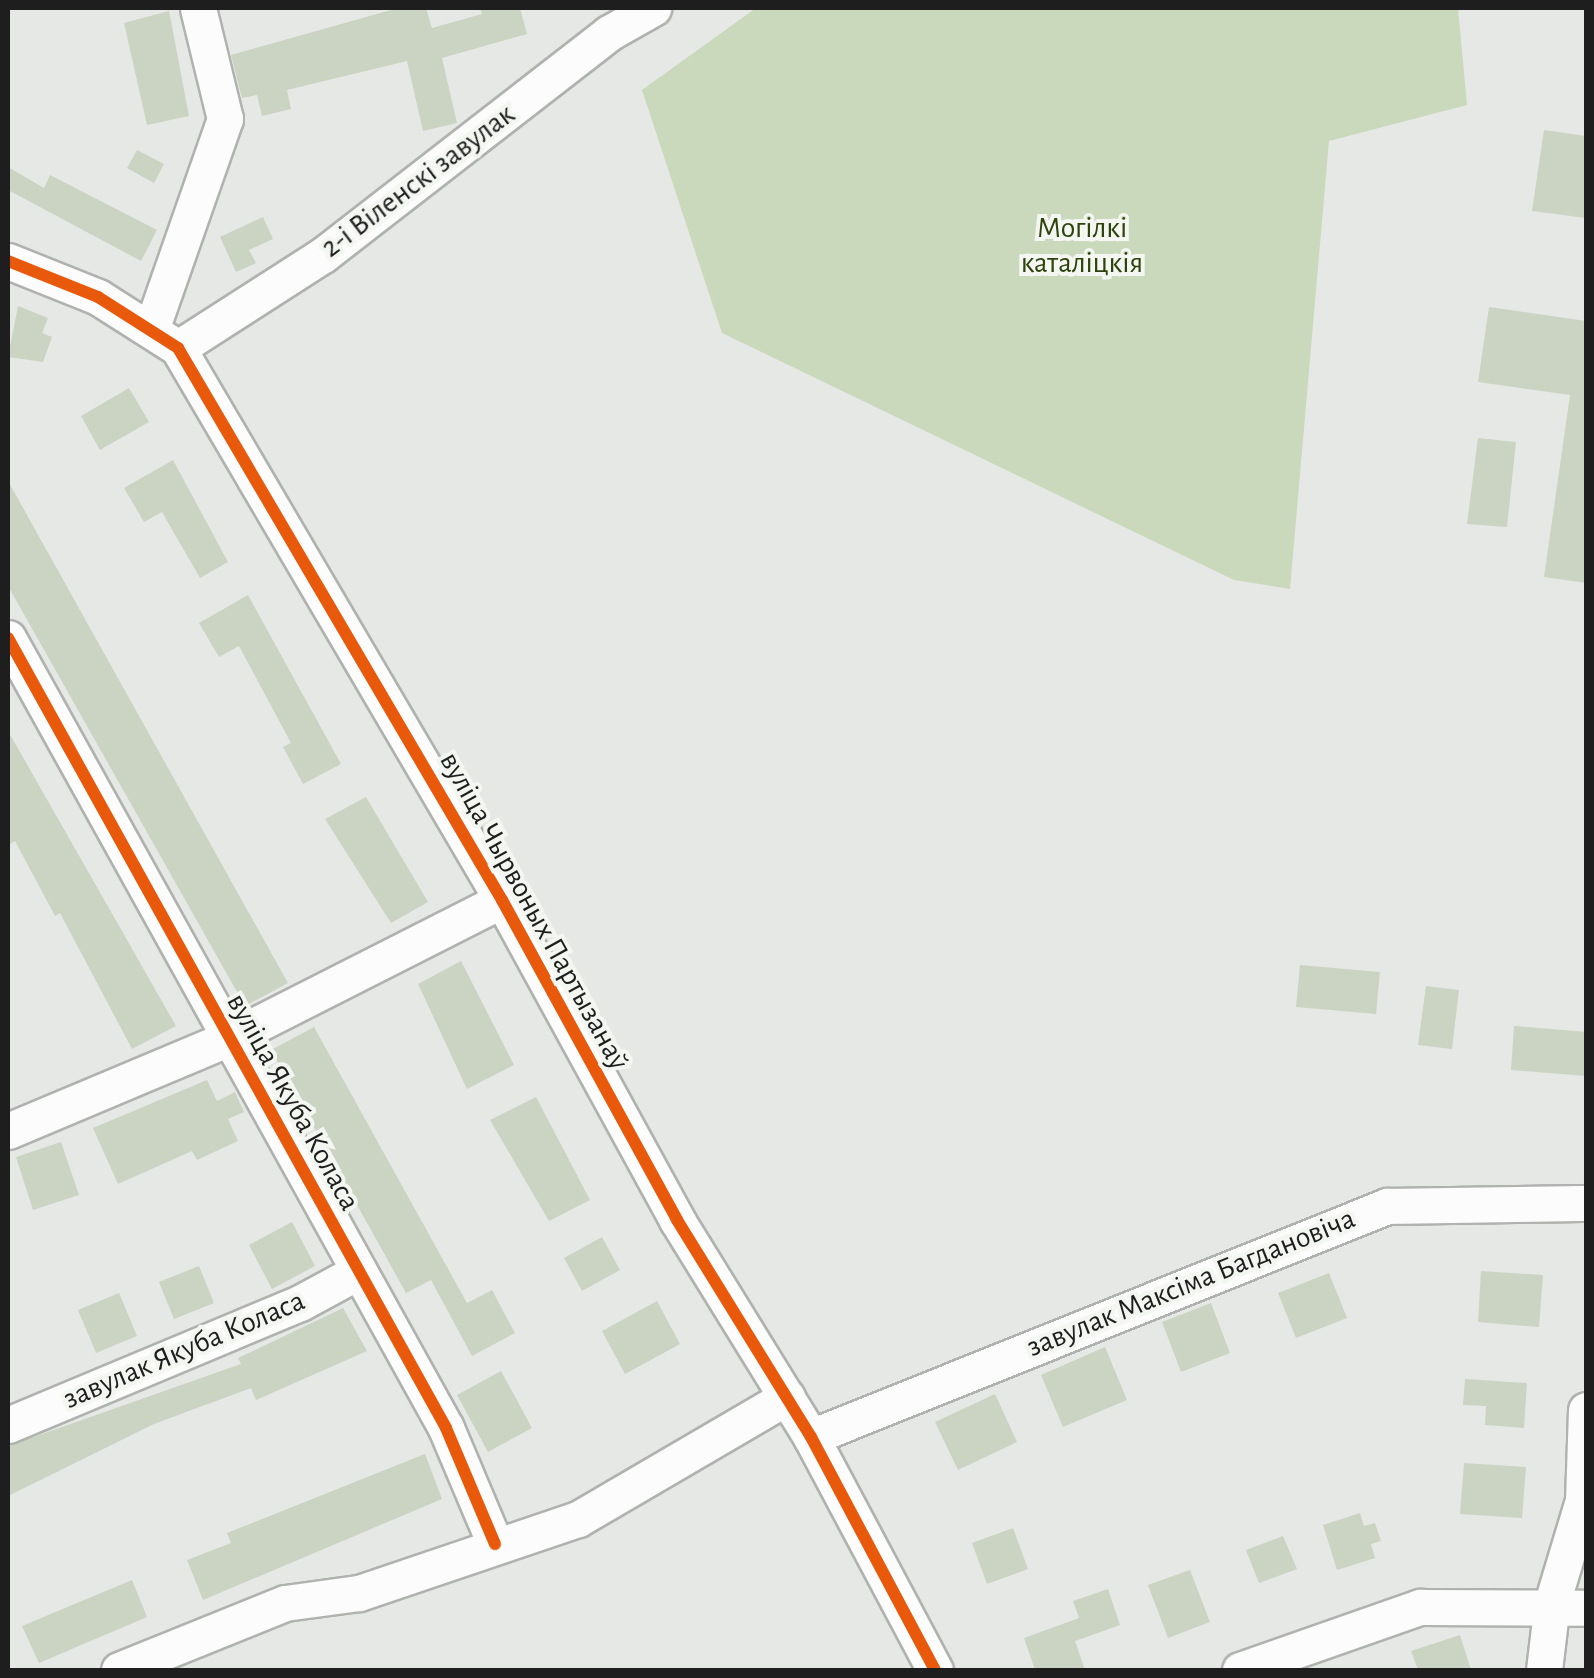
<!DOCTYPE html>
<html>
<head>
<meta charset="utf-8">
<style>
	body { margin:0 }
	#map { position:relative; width:1594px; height:1678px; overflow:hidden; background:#e6e8e5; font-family:"Alegreya Sans",sans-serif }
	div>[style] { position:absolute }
	.green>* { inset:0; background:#cad8bc }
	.building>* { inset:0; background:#cbd3c3 }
	.roads { filter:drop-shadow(2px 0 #b0b2af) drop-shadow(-2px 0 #b0b2af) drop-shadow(0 2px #b0b2af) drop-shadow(0 -2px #b0b2af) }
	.minor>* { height:35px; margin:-17.5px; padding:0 17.5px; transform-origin:17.5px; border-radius:17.5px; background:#fbfcfb }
	.cycleway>* { height:12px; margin:-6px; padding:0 6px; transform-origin:6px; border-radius:6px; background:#e8590c }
	span { translate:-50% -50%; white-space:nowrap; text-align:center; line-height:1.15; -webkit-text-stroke:8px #f4f6f1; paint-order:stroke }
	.street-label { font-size:30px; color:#1d1e1d }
	.park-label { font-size:30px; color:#2e430c }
	.frame { position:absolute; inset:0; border:10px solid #1d1e1d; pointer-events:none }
</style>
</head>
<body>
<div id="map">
	<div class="green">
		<div style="clip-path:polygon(756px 8px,1458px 8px,1467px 105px,1329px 141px,1290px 589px,1234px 580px,722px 333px,642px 90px)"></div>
	</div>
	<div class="building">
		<div style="clip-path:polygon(398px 8px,426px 8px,432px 28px,482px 14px,480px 8px,520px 8px,527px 34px,442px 58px,457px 123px,423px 131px,407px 61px,287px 90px,291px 109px,262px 116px,257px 95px,242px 98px,231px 55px)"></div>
		<div style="clip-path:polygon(169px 11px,189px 116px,147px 125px,124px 23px)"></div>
		<div style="clip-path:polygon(1544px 130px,1586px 136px,1586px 218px,1532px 211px)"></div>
		<div style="clip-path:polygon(137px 150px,164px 164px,154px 183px,127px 168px)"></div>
		<div style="clip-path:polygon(8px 167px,44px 188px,50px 175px,157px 230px,141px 261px,8px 190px)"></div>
		<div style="clip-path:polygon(263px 217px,273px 239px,249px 250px,256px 263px,236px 272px,220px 237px)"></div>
		<div style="clip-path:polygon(18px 306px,48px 318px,42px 333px,52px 337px,43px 362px,8px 357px)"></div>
		<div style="clip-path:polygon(1489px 307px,1586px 321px,1586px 583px,1544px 577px,1570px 395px,1478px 382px)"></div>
		<div style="clip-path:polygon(129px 388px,149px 422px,100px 450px,81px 416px)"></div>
		<div style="clip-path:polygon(1478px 438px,1516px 442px,1507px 527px,1467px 524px)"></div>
		<div style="clip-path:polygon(173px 460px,228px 562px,200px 578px,162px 512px,144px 522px,124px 488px)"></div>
		<div style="clip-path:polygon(8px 481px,288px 983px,245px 1006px,8px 586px)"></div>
		<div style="clip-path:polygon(248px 595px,341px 764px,303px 784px,283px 747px,291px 743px,239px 646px,219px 657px,199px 623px)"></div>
		<div style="clip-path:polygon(8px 731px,176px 1026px,132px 1049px,60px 913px,55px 916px,15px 841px,8px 845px)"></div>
		<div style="clip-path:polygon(366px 797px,428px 902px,391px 923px,325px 819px)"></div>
		<div style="clip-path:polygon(461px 961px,514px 1065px,467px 1089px,418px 984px)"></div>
		<div style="clip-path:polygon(1300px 965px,1380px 972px,1376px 1014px,1296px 1007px)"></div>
		<div style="clip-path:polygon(1426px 986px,1459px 990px,1452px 1049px,1418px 1045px)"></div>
		<div style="clip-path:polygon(1514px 1026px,1586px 1032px,1586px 1076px,1511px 1070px)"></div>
		<div style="clip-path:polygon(314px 1027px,467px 1303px,492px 1290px,515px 1333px,472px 1356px,431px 1280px,406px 1293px,271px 1050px)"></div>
		<div style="clip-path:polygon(207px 1080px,217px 1101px,235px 1092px,244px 1112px,228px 1119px,238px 1141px,197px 1160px,192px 1151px,118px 1184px,93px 1128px)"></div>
		<div style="clip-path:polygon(536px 1097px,590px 1200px,549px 1221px,490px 1120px)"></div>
		<div style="clip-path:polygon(61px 1142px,79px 1195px,33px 1210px,16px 1157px)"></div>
		<div style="clip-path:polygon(292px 1222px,315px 1266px,272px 1289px,249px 1245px)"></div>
		<div style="clip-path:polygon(602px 1237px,620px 1270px,582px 1291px,564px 1258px)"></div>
		<div style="clip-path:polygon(199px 1266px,214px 1303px,174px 1319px,159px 1282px)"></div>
		<div style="clip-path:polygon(1481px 1271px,1543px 1275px,1539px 1327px,1478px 1322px)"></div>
		<div style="clip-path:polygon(1329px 1273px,1347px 1318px,1296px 1338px,1278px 1293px)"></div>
		<div style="clip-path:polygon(119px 1293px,137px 1336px,96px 1353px,78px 1310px)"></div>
		<div style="clip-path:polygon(657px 1301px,680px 1344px,625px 1374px,602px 1331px)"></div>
		<div style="clip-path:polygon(1211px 1303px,1230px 1353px,1181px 1372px,1162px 1322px)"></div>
		<div style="clip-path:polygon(343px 1308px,367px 1351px,256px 1400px,251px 1388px,154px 1424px,8px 1496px,8px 1446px,241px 1364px,238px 1358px)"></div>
		<div style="clip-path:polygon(1105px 1347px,1127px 1400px,1063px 1427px,1041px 1375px)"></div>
		<div style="clip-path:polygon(501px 1371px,532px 1428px,488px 1452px,457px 1395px)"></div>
		<div style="clip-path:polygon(1465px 1379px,1527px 1383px,1524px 1428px,1485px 1425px,1486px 1406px,1463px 1405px)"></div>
		<div style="clip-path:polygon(995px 1394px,1017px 1442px,958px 1470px,935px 1422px)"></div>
		<div style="clip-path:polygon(425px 1454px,442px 1499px,203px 1600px,187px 1560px,231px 1543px,227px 1533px)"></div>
		<div style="clip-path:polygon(1464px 1463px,1526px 1467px,1522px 1518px,1460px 1514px)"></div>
		<div style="clip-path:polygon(1360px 1513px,1364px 1526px,1375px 1523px,1381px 1541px,1371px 1544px,1375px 1558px,1337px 1570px,1323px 1525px)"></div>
		<div style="clip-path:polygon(1013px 1528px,1028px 1569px,987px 1584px,972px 1543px)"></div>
		<div style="clip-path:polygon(1283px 1536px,1297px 1569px,1259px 1583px,1246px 1550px)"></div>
		<div style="clip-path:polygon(1190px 1570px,1210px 1622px,1168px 1638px,1148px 1585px)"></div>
		<div style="clip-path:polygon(132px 1580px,147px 1617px,39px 1663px,22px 1626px)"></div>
		<div style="clip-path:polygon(1108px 1589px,1120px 1625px,1075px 1641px,1085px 1670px,1035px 1670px,1024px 1638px,1079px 1618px,1073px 1601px)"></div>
		<div style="clip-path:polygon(1460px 1635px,1471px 1670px,1418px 1670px,1411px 1651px)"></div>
	</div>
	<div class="roads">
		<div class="minor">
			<div style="left:8px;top:261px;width:97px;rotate:21.8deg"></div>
			<div style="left:98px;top:297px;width:95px;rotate:32.5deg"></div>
			<div style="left:178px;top:348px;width:640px;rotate:59.59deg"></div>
			<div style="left:502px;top:900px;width:365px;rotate:61.3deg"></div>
			<div style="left:677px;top:1220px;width:255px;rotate:58.3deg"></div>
			<div style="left:811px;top:1437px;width:264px;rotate:62deg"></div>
			<div style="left:151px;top:330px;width:224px;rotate:-70.7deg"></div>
			<div style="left:225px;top:119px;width:114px;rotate:-103.7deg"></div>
			<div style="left:178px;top:348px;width:172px;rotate:-32.7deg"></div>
			<div style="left:323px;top:255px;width:362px;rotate:-37.8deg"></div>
			<div style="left:609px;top:33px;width:51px;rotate:-29.6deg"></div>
			<div style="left:8px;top:638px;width:903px;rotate:60.99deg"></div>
			<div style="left:446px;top:1428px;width:126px;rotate:67.1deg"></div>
			<div style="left:8px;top:1131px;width:245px;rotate:-22.8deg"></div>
			<div style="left:234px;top:1036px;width:301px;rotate:-26.9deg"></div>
			<div style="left:8px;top:1425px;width:316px;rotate:-22.7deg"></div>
			<div style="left:300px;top:1303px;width:67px;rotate:-28.5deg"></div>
			<div style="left:811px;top:1437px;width:621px;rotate:-21.85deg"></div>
			<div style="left:1387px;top:1206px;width:199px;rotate:-0.9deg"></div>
			<div style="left:119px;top:1670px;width:179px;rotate:-22deg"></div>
			<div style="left:285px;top:1603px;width:75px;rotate:-7.7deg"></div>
			<div style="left:359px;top:1593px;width:231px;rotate:-18.7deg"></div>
			<div style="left:578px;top:1519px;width:242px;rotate:-30.3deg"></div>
			<div style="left:1240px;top:1670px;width:191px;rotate:-19.3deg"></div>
			<div style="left:1420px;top:1607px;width:166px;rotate:0.3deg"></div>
			<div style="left:1544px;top:1670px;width:67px;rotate:-83.2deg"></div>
			<div style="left:1552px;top:1603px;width:108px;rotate:-73.2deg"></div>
			<div style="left:1583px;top:1500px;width:90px;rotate:-88.1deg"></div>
		</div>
	</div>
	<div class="cycleway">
		<div style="left:8px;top:261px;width:97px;rotate:21.8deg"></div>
		<div style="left:98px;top:297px;width:95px;rotate:32.5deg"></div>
		<div style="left:178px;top:348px;width:640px;rotate:59.59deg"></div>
		<div style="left:502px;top:900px;width:365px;rotate:61.3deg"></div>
		<div style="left:677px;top:1220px;width:255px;rotate:58.3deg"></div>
		<div style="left:811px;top:1437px;width:264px;rotate:62deg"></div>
		<div style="left:8px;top:638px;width:903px;rotate:60.99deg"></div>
		<div style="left:446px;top:1428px;width:126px;rotate:67.1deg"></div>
	</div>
	<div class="street-label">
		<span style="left:418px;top:181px;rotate:-37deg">2-і Віленскі завулак</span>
		<span style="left:534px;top:911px;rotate:61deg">вуліца Чырвоных Партызанаў</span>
		<span style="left:293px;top:1102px;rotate:61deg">вуліца Якуба Коласа</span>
		<span style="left:1191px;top:1283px;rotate:-22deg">завулак Максіма Багдановіча</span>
		<span style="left:184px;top:1350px;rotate:-23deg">завулак Якуба Коласа</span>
	</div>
	<div class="park-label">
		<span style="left:1082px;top:245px">Могілкі<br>каталіцкія</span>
	</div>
	<div class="frame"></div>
</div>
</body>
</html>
